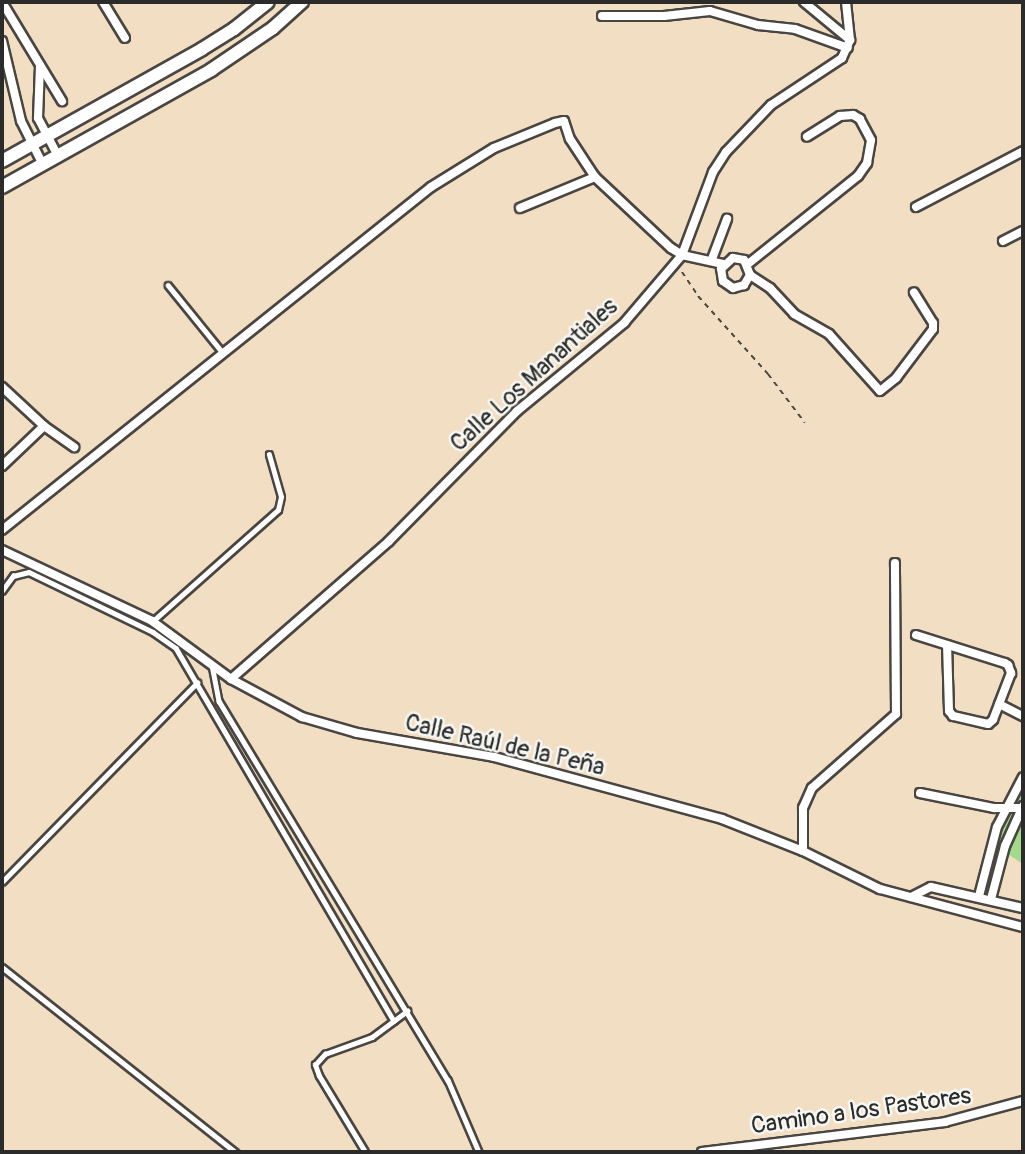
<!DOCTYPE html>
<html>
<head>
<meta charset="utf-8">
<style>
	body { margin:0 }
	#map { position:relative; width:1025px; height:1154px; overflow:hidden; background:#f2dec2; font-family:Pangolin,sans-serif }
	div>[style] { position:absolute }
	.green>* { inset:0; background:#a4da8b }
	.path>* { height:2px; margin-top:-1px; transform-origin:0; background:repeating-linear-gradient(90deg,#494642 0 5px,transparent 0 10px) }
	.roads { filter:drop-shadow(2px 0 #494642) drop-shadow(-2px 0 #494642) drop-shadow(0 2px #494642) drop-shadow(0 -2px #494642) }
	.lane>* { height:4.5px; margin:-2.25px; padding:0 2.25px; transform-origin:2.25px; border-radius:2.25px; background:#fff }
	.street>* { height:8px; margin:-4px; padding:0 4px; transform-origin:4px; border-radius:4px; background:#fff }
	.primary>* { height:12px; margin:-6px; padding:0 6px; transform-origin:6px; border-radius:6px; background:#fff }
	span { translate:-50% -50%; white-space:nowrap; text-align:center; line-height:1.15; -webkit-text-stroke:5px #f6f6f2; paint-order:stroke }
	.street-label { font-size:24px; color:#2b2b2b }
	.frame { position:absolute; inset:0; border:4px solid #2b2b2b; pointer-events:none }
</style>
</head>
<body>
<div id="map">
	<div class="green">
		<div style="clip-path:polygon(1023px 790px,1023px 864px,992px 844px)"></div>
	</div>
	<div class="path">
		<div style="left:682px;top:272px;width:29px;rotate:56deg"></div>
		<div style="left:698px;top:296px;width:105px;rotate:48.1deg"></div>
		<div style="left:768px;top:374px;width:61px;rotate:52.9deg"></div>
	</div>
	<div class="roads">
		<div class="lane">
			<div style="left:168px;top:285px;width:87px;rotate:51deg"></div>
			<div style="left:2px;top:591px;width:19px;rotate:-54deg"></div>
			<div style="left:13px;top:576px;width:16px;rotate:-14deg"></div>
			<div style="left:29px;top:572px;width:138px;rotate:25.8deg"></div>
			<div style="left:153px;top:632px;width:28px;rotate:35deg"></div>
			<div style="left:176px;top:648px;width:432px;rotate:59.7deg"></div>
			<div style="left:153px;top:621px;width:167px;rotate:-41.6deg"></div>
			<div style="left:278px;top:510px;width:13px;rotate:-77deg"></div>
			<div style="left:281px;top:497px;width:44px;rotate:-105.9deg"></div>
			<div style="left:212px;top:665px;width:37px;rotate:79deg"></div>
			<div style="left:219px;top:701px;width:443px;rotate:58.9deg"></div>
			<div style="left:448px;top:1080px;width:78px;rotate:66.7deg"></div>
			<div style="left:2px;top:882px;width:279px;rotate:-45.6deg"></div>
			<div style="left:2px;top:967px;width:298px;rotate:38.4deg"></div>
			<div style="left:365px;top:1152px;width:89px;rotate:-121.2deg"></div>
			<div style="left:319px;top:1076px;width:12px;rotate:-110deg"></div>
			<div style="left:315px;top:1065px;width:15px;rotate:-48deg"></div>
			<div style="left:325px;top:1054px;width:50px;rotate:-19.9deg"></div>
			<div style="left:372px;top:1037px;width:44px;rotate:-36.6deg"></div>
		</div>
		<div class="street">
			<div style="left:2px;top:2px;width:116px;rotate:58.8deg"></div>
			<div style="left:103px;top:2px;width:42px;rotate:58.6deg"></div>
			<div style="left:804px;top:2px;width:60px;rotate:39.6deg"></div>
			<div style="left:602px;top:16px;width:62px"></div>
			<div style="left:664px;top:16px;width:46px;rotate:-6.2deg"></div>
			<div style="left:710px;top:11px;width:50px;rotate:16.3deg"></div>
			<div style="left:758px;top:25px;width:37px;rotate:6deg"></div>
			<div style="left:795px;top:29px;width:56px;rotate:19.7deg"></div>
			<div style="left:2px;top:41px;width:82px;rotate:76.6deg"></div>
			<div style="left:21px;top:121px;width:49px;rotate:63.4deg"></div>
			<div style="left:40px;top:66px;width:52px;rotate:92.2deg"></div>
			<div style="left:38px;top:118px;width:43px;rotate:62.2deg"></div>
			<div style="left:916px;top:207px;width:121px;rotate:-27.6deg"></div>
			<div style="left:520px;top:208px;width:81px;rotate:-22.5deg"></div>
			<div style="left:1003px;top:241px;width:22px;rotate:-27deg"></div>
			<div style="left:712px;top:259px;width:43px;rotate:-69.4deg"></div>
			<div style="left:748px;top:264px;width:141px;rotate:-38.7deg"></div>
			<div style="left:858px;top:176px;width:16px;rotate:-55deg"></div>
			<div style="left:867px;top:163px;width:23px;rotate:-80deg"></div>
			<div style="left:871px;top:140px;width:24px;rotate:-118deg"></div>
			<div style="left:860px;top:119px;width:8px;rotate:-150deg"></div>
			<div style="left:853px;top:115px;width:13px;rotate:176deg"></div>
			<div style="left:840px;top:116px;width:39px;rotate:148deg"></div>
			<div style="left:750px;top:275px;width:12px;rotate:121deg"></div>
			<div style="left:744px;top:285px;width:11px;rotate:165deg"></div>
			<div style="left:733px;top:288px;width:12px;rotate:-145deg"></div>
			<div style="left:723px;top:281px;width:12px;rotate:-99deg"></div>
			<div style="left:721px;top:269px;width:16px;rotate:-43deg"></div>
			<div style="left:733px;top:258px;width:11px;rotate:10deg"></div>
			<div style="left:744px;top:260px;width:16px;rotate:68deg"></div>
			<div style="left:750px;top:275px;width:24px;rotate:33deg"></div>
			<div style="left:770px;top:288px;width:35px;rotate:47deg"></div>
			<div style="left:794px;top:314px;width:40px;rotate:29.7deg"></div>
			<div style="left:829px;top:334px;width:76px;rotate:48.2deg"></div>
			<div style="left:880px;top:391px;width:21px;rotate:-39deg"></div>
			<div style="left:896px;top:378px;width:61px;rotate:-52.9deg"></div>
			<div style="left:933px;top:329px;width:6px;rotate:-90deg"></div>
			<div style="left:933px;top:323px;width:36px;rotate:-122deg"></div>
			<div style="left:2px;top:387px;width:57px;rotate:42.9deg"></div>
			<div style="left:44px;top:426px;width:37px;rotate:35deg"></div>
			<div style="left:2px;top:466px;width:58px;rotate:-43.6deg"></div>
			<div style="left:2px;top:530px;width:549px;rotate:-38.64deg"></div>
			<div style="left:431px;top:187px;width:74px;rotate:-31.8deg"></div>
			<div style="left:494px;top:148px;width:66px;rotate:-22.3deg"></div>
			<div style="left:555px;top:123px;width:9px;rotate:-13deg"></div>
			<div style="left:564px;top:121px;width:19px;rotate:72deg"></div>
			<div style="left:570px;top:139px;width:45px;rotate:56.7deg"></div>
			<div style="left:595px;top:177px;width:104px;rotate:43.1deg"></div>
			<div style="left:671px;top:248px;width:13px;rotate:32deg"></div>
			<div style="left:682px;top:255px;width:42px;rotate:12.4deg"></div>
			<div style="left:2px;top:550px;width:166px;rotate:25.3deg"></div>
			<div style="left:152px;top:621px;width:98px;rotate:36.3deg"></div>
			<div style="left:231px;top:679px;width:81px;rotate:28.2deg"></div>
			<div style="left:302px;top:717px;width:57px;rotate:16.2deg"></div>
			<div style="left:357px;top:733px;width:139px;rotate:9.9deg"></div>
			<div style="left:494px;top:757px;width:236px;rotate:15.2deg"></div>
			<div style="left:722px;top:819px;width:87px;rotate:21.6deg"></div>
			<div style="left:803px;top:851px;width:86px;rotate:26.3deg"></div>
			<div style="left:880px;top:889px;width:148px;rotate:14.9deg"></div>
			<div style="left:916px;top:635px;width:93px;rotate:17.5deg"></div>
			<div style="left:1005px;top:663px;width:4px;rotate:34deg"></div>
			<div style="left:1008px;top:665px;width:9px;rotate:69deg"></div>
			<div style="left:1011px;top:673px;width:50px;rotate:111deg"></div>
			<div style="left:993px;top:720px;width:6px;rotate:141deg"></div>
			<div style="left:988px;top:724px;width:36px;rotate:-167deg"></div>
			<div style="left:953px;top:716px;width:6px;rotate:-129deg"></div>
			<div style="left:949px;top:711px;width:66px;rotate:-91.7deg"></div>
			<div style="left:231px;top:679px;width:210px;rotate:-41.1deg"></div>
			<div style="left:389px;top:541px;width:182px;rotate:-45.4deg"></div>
			<div style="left:517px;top:411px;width:139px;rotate:-39.4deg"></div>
			<div style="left:624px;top:323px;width:89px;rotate:-49.5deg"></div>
			<div style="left:682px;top:255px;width:89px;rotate:-69.5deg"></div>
			<div style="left:713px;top:172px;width:24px;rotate:-57deg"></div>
			<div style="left:726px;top:152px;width:65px;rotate:-46.2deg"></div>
			<div style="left:771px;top:105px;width:85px;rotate:-33.5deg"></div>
			<div style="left:842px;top:58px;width:20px;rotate:-66deg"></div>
			<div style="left:850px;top:40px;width:38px;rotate:-96deg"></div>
			<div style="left:999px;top:704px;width:27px;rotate:27deg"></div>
			<div style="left:920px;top:793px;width:76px;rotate:11.5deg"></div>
			<div style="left:994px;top:808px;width:29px"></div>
			<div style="left:803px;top:851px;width:43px;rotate:-90deg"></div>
			<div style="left:803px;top:808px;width:22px;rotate:-66deg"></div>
			<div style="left:812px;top:788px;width:112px;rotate:-41.4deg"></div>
			<div style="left:896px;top:714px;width:151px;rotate:-90.4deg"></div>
			<div style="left:979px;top:896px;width:71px;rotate:-75.4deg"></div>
			<div style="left:997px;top:827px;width:56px;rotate:-62.5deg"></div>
			<div style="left:911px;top:897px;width:22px;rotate:-27deg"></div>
			<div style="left:931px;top:887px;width:94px;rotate:12.9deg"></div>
			<div style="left:991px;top:899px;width:55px;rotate:-75.2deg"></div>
			<div style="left:1005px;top:846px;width:44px;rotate:-65.8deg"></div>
			<div style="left:702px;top:1152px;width:245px;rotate:-7deg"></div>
			<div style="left:945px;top:1122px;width:81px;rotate:-15.1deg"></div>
		</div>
		<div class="primary">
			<div style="left:2px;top:161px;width:229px;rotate:-29.2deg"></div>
			<div style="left:202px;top:49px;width:38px;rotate:-32deg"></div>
			<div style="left:234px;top:29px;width:43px;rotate:-38.5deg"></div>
			<div style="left:2px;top:187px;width:240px;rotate:-29.2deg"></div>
			<div style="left:211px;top:70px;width:75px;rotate:-34.1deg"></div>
			<div style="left:273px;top:28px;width:39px;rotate:-42deg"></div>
		</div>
	</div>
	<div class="street-label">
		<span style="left:534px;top:375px;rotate:-42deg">Calle Los Manantiales</span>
		<span style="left:505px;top:745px;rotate:13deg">Calle Raúl de la Peña</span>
		<span style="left:861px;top:1111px;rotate:-8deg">Camino a los Pastores</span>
	</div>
	<div class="frame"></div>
</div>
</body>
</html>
